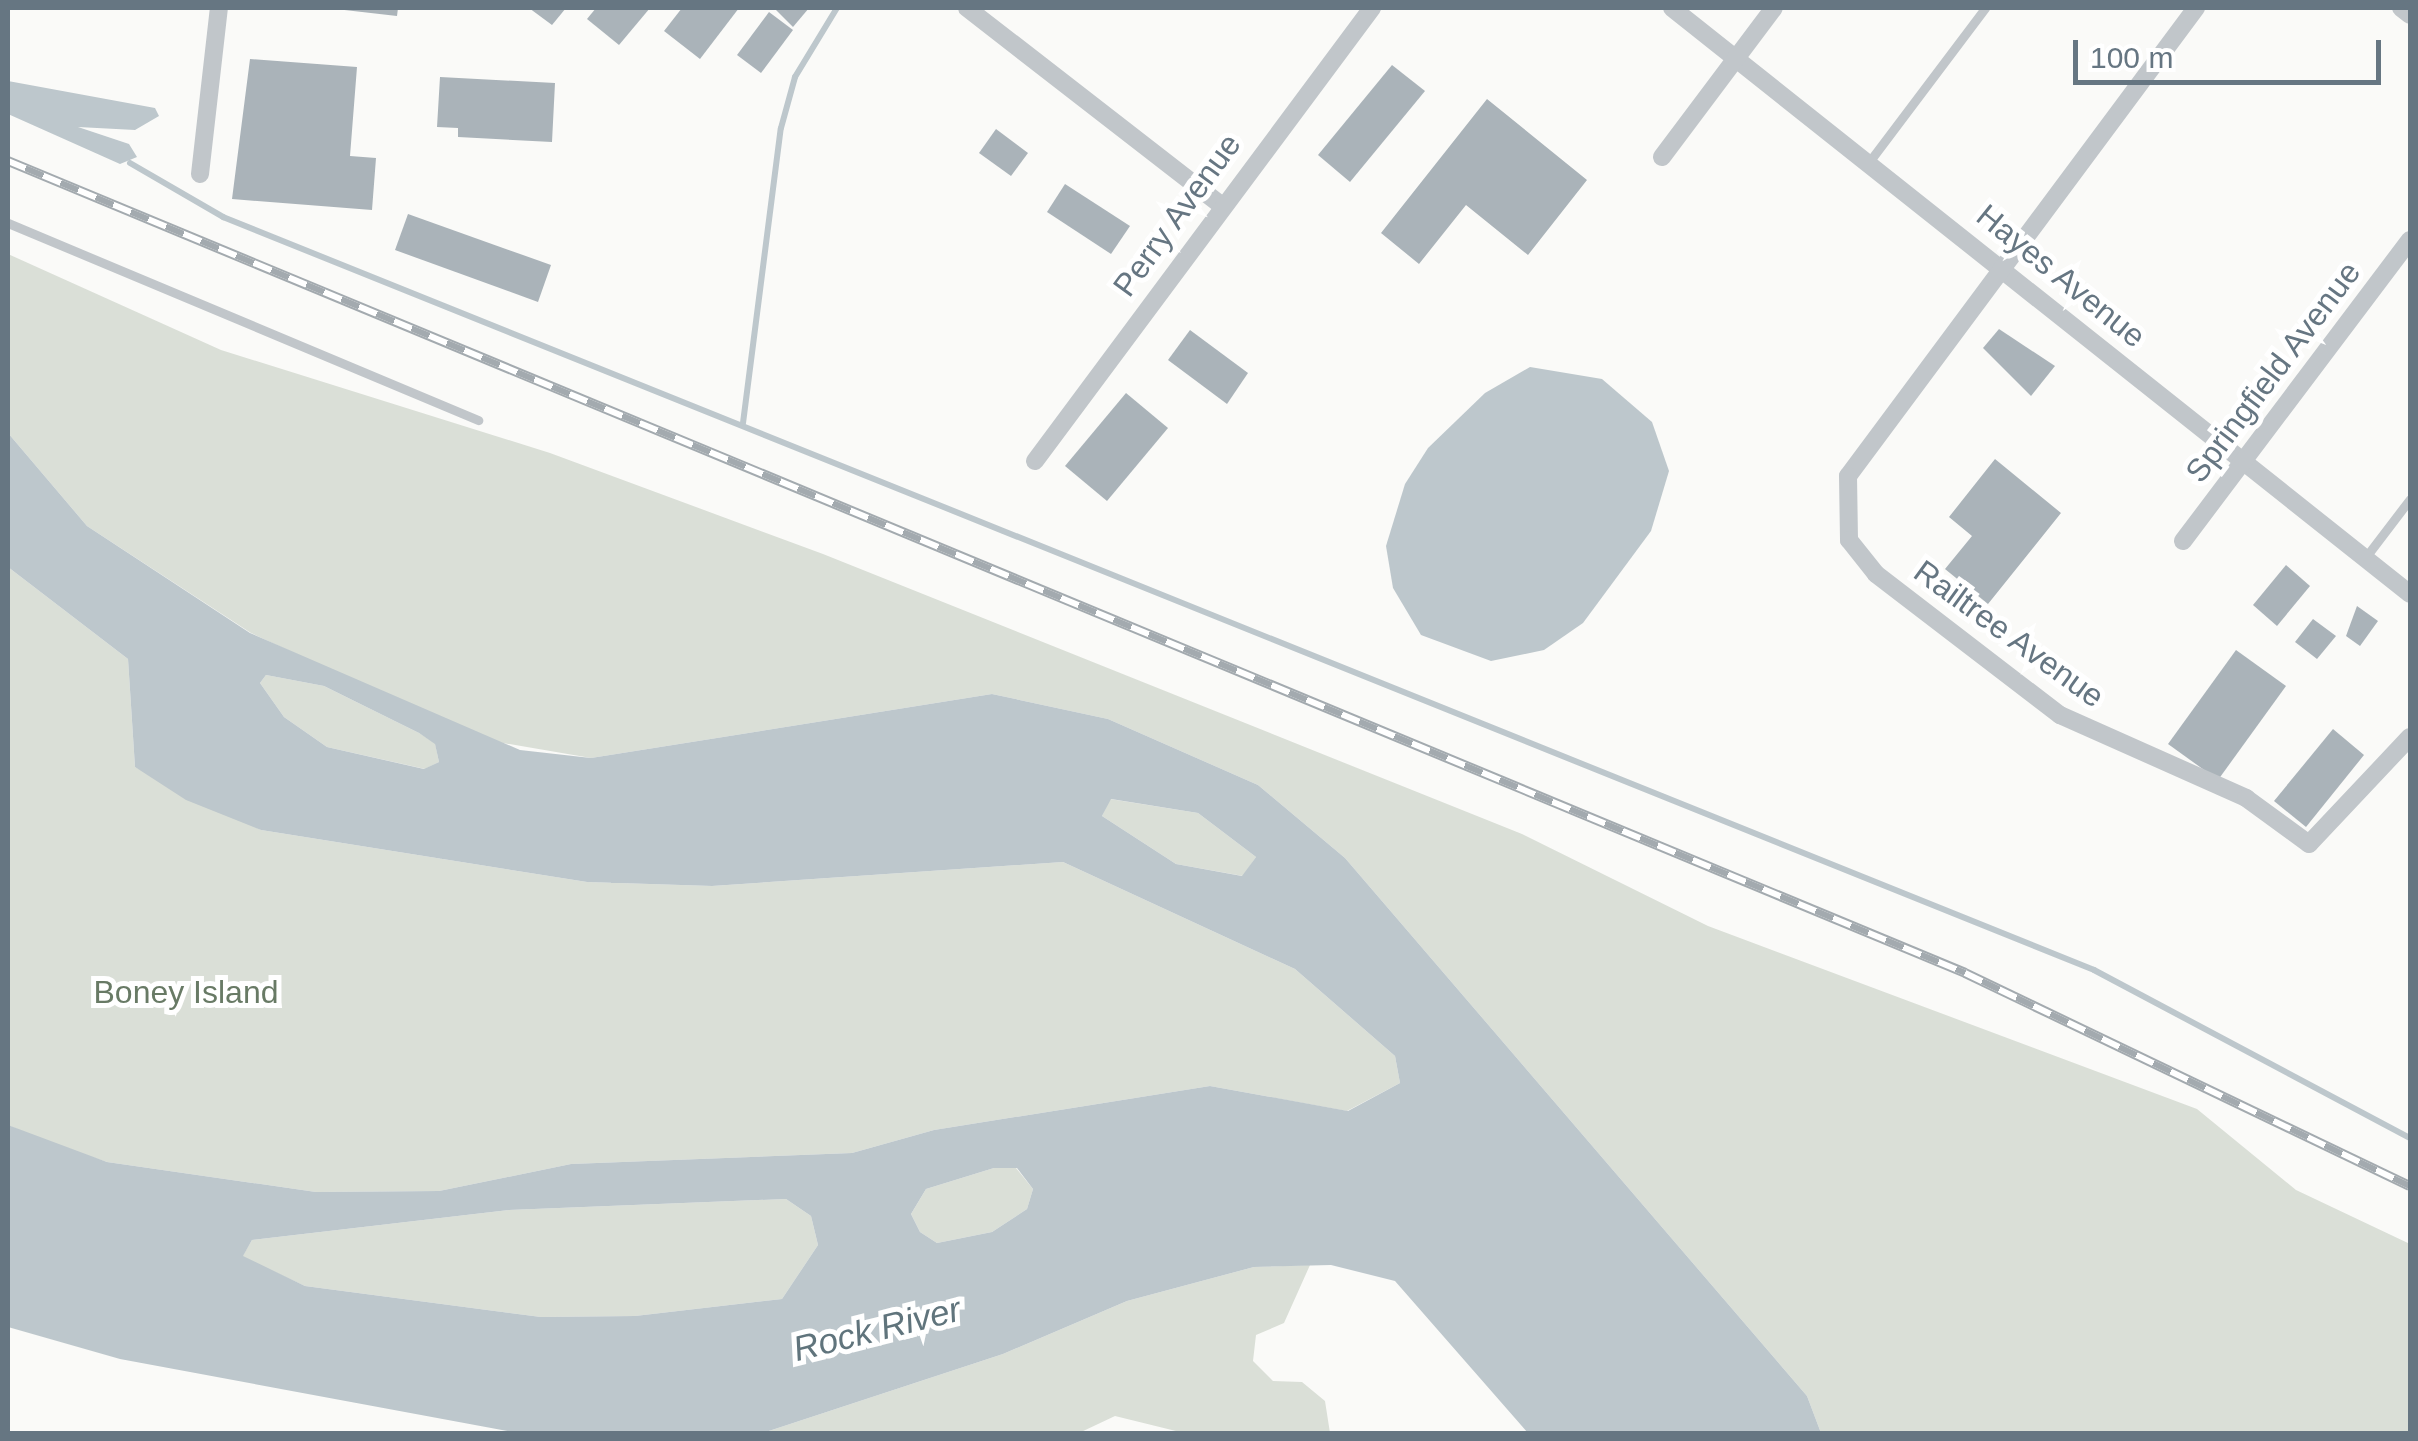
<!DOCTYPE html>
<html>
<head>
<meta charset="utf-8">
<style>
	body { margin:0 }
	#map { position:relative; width:2418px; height:1441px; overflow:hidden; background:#fafaf8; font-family:Helvetica,sans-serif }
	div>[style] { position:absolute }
	.green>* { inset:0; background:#dadfd7 }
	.water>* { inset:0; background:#bdc7cc }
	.stream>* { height:6px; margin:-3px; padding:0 3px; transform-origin:3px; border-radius:3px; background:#bdc7cc }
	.building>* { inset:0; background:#aab3b9 }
	.lane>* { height:9px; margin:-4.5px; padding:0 4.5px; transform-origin:4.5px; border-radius:4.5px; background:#c1c6ca }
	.street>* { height:18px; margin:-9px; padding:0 9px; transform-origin:9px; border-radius:9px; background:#c1c6ca }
	.rail>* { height:10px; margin-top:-5px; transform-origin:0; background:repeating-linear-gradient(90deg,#fff 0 19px,#a3aaaf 0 38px); box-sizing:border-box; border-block:2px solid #a3aaaf }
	span { translate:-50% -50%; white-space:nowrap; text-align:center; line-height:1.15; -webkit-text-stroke:10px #fff; paint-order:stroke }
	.street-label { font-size:32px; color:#667682 }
	.park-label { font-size:32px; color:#687a65 }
	.water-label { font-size:35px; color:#60747c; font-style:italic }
	.frame { position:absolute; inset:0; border:10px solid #667682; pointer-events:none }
	.scale { position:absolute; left:2073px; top:40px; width:308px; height:45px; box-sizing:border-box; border:5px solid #667682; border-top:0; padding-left:12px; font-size:30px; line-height:35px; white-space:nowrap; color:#667682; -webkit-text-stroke:8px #fff; paint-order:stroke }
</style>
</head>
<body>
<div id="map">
	<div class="green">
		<div style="clip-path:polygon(8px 254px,221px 350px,550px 453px,823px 554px,1522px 834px,1708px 926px,2197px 1109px,2296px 1190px,2410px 1244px,2410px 1433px,1821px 1433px,1807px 1396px,1345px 858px,1258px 785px,1108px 719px,992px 694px,591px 758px,480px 739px,251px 633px,87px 526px,8px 433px)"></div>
		<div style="clip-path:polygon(8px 567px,128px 659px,135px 767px,261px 830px,587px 882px,712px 886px,1063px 862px,1295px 969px,1395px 1056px,1400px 1083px,1347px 1111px,1210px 1086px,934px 1130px,852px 1153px,571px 1164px,439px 1191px,316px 1192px,107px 1162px,49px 1143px,8px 1125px)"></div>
		<div style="clip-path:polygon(266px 675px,324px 686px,419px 733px,435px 743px,439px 762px,425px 769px,327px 747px,284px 717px,260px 683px)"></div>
		<div style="clip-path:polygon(1110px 799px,1198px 813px,1256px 857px,1243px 876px,1176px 864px,1102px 816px)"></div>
		<div style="clip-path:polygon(994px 1168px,1016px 1168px,1033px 1189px,1027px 1209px,992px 1232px,937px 1243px,920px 1232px,911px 1214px,926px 1189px)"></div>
		<div style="clip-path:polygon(786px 1199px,811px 1216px,818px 1245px,782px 1299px,635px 1316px,541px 1317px,305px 1286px,242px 1257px,252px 1240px,509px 1210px)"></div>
		<div style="clip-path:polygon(1310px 1265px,1284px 1323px,1256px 1335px,1253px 1361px,1273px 1381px,1302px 1382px,1325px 1401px,1330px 1433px,1184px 1433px,1115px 1416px,1079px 1433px,760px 1434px,1003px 1354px,1127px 1301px,1254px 1267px)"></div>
	</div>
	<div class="water">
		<div style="clip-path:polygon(8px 81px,155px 108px,159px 116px,135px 130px,78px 127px,129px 144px,137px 157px,120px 164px,8px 114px)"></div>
		<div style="clip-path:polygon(1530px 367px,1602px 379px,1652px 422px,1669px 471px,1651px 531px,1583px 623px,1544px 650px,1491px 661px,1421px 635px,1393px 588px,1386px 546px,1405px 484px,1428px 448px,1485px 393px)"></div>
		<div style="clip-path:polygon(evenodd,8px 433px,87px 526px,250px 633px,520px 750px,591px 758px,992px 694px,1108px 719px,1258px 785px,1345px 858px,1807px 1396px,1821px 1433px,1528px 1433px,1395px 1281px,1331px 1265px,1254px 1267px,1127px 1301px,1003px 1354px,760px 1434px,518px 1433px,120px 1359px,8px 1327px,8px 1125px,107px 1162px,316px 1192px,439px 1191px,571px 1164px,852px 1153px,934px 1130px,1210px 1086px,1348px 1111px,1400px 1083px,1395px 1056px,1295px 969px,1063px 862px,712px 886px,587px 882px,261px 830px,186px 800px,135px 767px,128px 659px,8px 567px,8px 433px,266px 675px,324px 686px,419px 733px,435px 744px,439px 762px,424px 769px,327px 747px,284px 717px,260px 683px,266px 675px,8px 433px,1111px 799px,1198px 813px,1256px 857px,1242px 876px,1176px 864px,1102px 816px,1111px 799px,8px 433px,994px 1168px,1017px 1168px,1033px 1189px,1027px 1209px,992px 1232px,937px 1243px,920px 1232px,911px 1214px,926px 1189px,994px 1168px,8px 433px,786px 1199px,811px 1216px,818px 1245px,782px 1299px,635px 1316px,541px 1317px,305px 1286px,243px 1256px,252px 1240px,509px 1210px,786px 1199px)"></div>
	</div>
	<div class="stream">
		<div style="left:130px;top:163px;width:108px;rotate:30.1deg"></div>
		<div style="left:223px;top:217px;width:2017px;rotate:21.92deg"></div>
		<div style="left:2094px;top:970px;width:358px;rotate:28deg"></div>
		<div style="left:743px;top:423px;width:297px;rotate:-82.7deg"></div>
		<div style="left:781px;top:128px;width:53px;rotate:-74.6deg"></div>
		<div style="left:795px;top:77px;width:81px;rotate:-58.7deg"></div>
	</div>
	<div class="building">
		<div style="clip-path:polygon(327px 8px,398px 8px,397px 16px)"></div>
		<div style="clip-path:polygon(529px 8px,566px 8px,552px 25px)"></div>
		<div style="clip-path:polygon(596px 8px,650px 8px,619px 45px,587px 19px)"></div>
		<div style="clip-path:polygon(682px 8px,739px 8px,700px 59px,664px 31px)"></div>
		<div style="clip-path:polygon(774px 8px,809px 8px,793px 27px)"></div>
		<div style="clip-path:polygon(769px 12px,793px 30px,761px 73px,737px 55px)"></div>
		<div style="clip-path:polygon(250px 59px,357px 67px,350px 156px,376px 158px,372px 210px,232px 199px)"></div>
		<div style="clip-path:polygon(1392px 65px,1425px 91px,1350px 182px,1318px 155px)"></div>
		<div style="clip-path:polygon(440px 77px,555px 83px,552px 142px,458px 137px,458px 128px,437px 127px)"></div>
		<div style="clip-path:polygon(1487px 99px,1587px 180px,1528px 255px,1466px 205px,1419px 264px,1381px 233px)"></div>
		<div style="clip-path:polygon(996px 129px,1028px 153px,1011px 176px,979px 153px)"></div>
		<div style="clip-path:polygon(1065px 184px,1130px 226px,1111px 254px,1047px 212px)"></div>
		<div style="clip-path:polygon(408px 214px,551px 265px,538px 302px,395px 250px)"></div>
		<div style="clip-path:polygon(1999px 329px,2055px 366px,2031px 396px,1983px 348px)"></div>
		<div style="clip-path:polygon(1190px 330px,1248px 373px,1227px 404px,1168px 360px)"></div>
		<div style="clip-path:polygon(1126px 393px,1168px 428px,1107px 501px,1065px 466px)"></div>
		<div style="clip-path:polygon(1995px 459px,2061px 513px,1988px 604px,1945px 569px,1972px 536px,1949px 517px)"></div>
		<div style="clip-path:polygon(2286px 565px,2310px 586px,2277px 626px,2253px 605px)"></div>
		<div style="clip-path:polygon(2357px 606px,2378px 621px,2360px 646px,2346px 636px)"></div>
		<div style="clip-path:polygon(2313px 619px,2336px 636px,2317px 659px,2295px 642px)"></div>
		<div style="clip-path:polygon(2236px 650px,2286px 686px,2218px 780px,2168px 744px)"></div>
		<div style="clip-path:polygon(2333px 729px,2364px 755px,2306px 827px,2274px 801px)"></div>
	</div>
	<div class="lane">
		<div style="left:1869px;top:162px;width:193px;rotate:-53deg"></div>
		<div style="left:8px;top:223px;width:510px;rotate:22.74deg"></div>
		<div style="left:2365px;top:558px;width:74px;rotate:-52.7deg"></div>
	</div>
	<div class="street">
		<div style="left:967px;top:8px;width:320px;rotate:37.8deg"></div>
		<div style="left:1672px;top:8px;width:942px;rotate:38.45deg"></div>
		<div style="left:2196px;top:8px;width:583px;rotate:126.63deg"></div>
		<div style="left:1848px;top:476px;width:64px;rotate:89.1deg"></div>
		<div style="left:1849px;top:540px;width:43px;rotate:51.5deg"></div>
		<div style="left:1876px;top:574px;width:232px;rotate:37.5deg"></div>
		<div style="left:2060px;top:715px;width:204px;rotate:24deg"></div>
		<div style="left:2246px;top:798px;width:78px;rotate:36.1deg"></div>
		<div style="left:2309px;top:844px;width:147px;rotate:-46.7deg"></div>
		<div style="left:2401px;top:8px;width:11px;rotate:38deg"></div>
		<div style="left:1662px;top:157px;width:186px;rotate:-53.1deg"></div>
		<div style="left:200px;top:174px;width:167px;rotate:-83.5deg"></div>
		<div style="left:1035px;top:461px;width:565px;rotate:-53.35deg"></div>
		<div style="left:2183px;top:541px;width:377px;rotate:-53deg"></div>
	</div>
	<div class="rail">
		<div style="left:8px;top:161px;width:2119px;rotate:22.53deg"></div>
		<div style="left:1965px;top:973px;width:493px;rotate:25.6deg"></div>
	</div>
	<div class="street-label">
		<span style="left:1177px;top:215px;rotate:-54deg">Perry Avenue</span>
		<span style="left:2061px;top:276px;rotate:39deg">Hayes Avenue</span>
		<span style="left:2273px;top:372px;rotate:-53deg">Springfield Avenue</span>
		<span style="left:2009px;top:634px;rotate:36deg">Railtree Avenue</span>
	</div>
	<div class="park-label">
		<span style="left:186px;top:992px">Boney Island</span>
	</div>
	<div class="water-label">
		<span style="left:877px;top:1329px;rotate:-14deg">Rock River</span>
	</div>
	<div class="frame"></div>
	<div class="scale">100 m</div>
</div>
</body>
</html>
